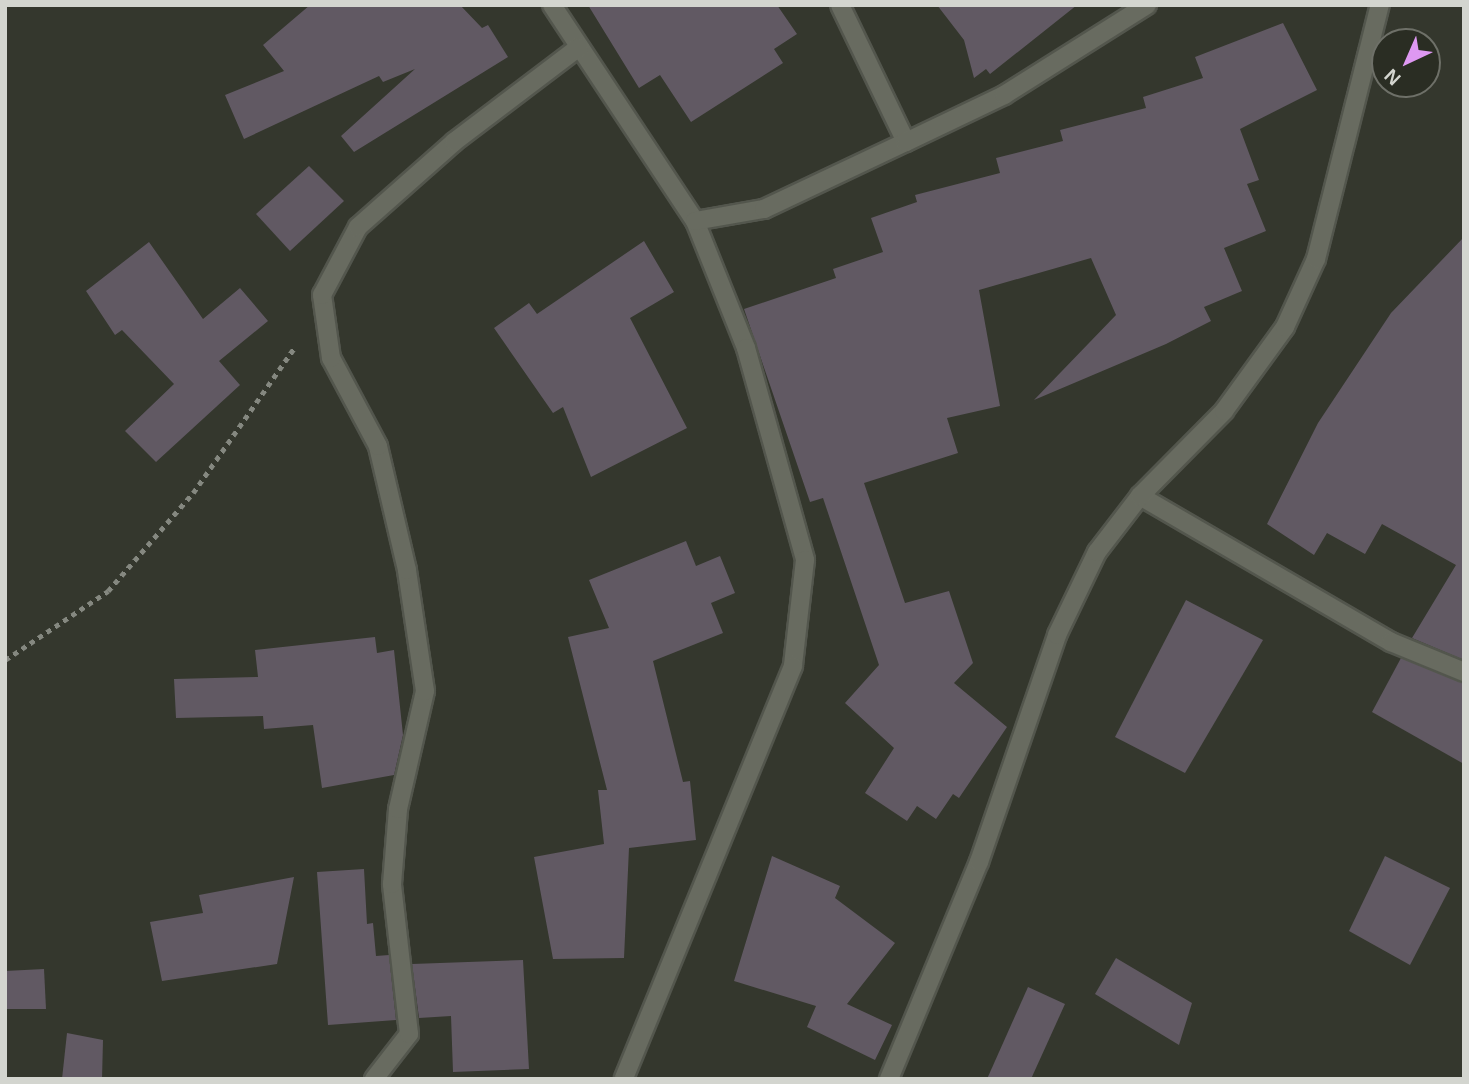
<!DOCTYPE html>
<html>
<head>
<meta charset="utf-8">
<style>
	body { margin:0 }
	#map { position:relative; width:1469px; height:1084px; overflow:hidden; background:#34372d; font-family:Helvetica,sans-serif }
	div>[style] { position:absolute }
	.building>* { inset:0; background:#615963 }
	.path>* { height:4.5px; margin-top:-2.25px; transform-origin:0; background:repeating-linear-gradient(90deg,#858880 0 5px,transparent 0 10px) }
	.roads { filter:drop-shadow(2px 0 #53564d) drop-shadow(-2px 0 #53564d) drop-shadow(0 2px #53564d) drop-shadow(0 -2px #53564d) }
	.minor>* { height:18px; margin:-9px; padding:0 9px; transform-origin:9px; border-radius:9px; background:#686b60 }
	span { translate:-50% -50%; white-space:nowrap; text-align:center; line-height:1.15; -webkit-text-stroke:7px #2a2d23; paint-order:stroke }
	.frame { position:absolute; inset:0; border:7px solid #d3d5cf; pointer-events:none }
	.north { position:absolute; left:1371px; top:28px; width:70px; height:70px; box-sizing:border-box; background:#2a2d23; border:2px solid #6e7068; border-radius:50%; rotate:224deg; font-size:19px; font-weight:700; line-height:28px; text-align:center; color:#d3d5cf }
	.north::after { content:''; display:block; margin:auto; width:24px; height:32px; background:#de98f2; clip-path:polygon(50% 0,100% 100%,50% 72%,0 100%) }
</style>
</head>
<body>
<div id="map">
	<div class="building">
		<div style="clip-path:polygon(310px 5px,460px 5px,482px 28px,488px 25px,508px 57px,354px 152px,341px 136px,415px 69px,383px 82px,379px 76px,244px 139px,225px 95px,284px 71px,263px 45px)"></div>
		<div style="clip-path:polygon(588px 5px,777px 5px,797px 34px,774px 49px,783px 63px,691px 122px,660px 75px,639px 88px)"></div>
		<div style="clip-path:polygon(937px 5px,1077px 5px,990px 74px,986px 69px,974px 78px,964px 40px)"></div>
		<div style="clip-path:polygon(1283px 23px,1317px 90px,1240px 129px,1259px 180px,1247px 184px,1266px 231px,1224px 248px,1242px 291px,1204px 307px,1211px 321px,1166px 344px,1034px 400px,1116px 315px,1091px 258px,979px 290px,1000px 406px,947px 418px,958px 453px,864px 483px,905px 603px,949px 591px,973px 663px,954px 683px,1007px 727px,959px 798px,953px 794px,936px 819px,917px 806px,907px 821px,865px 793px,894px 748px,845px 703px,879px 665px,823px 498px,810px 502px,744px 309px,836px 278px,833px 269px,883px 252px,871px 218px,917px 202px,915px 195px,1000px 173px,996px 158px,1063px 141px,1060px 130px,1146px 108px,1143px 97px,1203px 78px,1195px 57px)"></div>
		<div style="clip-path:polygon(309px 166px,344px 201px,290px 251px,256px 214px)"></div>
		<div style="clip-path:polygon(1464px 237px,1464px 660px,1412px 638px,1456px 565px,1382px 524px,1365px 554px,1327px 533px,1314px 555px,1267px 524px,1318px 423px,1391px 313px)"></div>
		<div style="clip-path:polygon(644px 241px,674px 292px,630px 318px,687px 428px,591px 477px,563px 407px,553px 413px,494px 328px,529px 303px,537px 314px)"></div>
		<div style="clip-path:polygon(149px 242px,203px 319px,240px 288px,268px 321px,219px 361px,240px 385px,156px 462px,125px 431px,174px 384px,122px 330px,115px 335px,86px 291px)"></div>
		<div style="clip-path:polygon(686px 541px,696px 566px,720px 556px,735px 593px,711px 603px,723px 633px,653px 661px,683px 782px,690px 781px,696px 840px,629px 848px,624px 958px,553px 959px,534px 857px,604px 844px,598px 790px,607px 790px,568px 637px,609px 628px,589px 580px)"></div>
		<div style="clip-path:polygon(1186px 600px,1263px 640px,1185px 773px,1115px 737px)"></div>
		<div style="clip-path:polygon(375px 637px,377px 653px,394px 650px,403px 735px,394px 775px,322px 788px,313px 725px,264px 729px,263px 716px,176px 718px,174px 679px,258px 677px,255px 650px)"></div>
		<div style="clip-path:polygon(1401px 658px,1464px 683px,1464px 764px,1372px 712px)"></div>
		<div style="clip-path:polygon(772px 856px,840px 886px,835px 898px,895px 943px,847px 1004px,892px 1025px,875px 1060px,807px 1027px,816px 1006px,734px 981px)"></div>
		<div style="clip-path:polygon(1385px 856px,1450px 888px,1410px 965px,1349px 931px)"></div>
		<div style="clip-path:polygon(364px 869px,367px 924px,373px 923px,376px 956px,389px 955px,396px 1020px,328px 1025px,317px 872px)"></div>
		<div style="clip-path:polygon(294px 877px,277px 964px,162px 981px,150px 922px,203px 913px,199px 895px)"></div>
		<div style="clip-path:polygon(1116px 958px,1192px 1003px,1179px 1045px,1095px 994px)"></div>
		<div style="clip-path:polygon(523px 960px,529px 1069px,453px 1072px,451px 1016px,419px 1018px,412px 964px)"></div>
		<div style="clip-path:polygon(44px 969px,46px 1009px,5px 1009px,5px 971px)"></div>
		<div style="clip-path:polygon(1028px 987px,1065px 1004px,1031px 1079px,987px 1079px)"></div>
		<div style="clip-path:polygon(67px 1033px,103px 1040px,102px 1079px,62px 1079px)"></div>
	</div>
	<div class="path">
		<div style="left:5px;top:660px;width:124px;rotate:-33.8deg"></div>
		<div style="left:108px;top:591px;width:130px;rotate:-49.1deg"></div>
		<div style="left:193px;top:493px;width:177px;rotate:-55.1deg"></div>
	</div>
	<div class="roads">
		<div class="minor">
			<div style="left:552px;top:5px;width:259px;rotate:56.5deg"></div>
			<div style="left:695px;top:221px;width:137px;rotate:68.1deg"></div>
			<div style="left:746px;top:348px;width:220px;rotate:74.4deg"></div>
			<div style="left:805px;top:560px;width:107px;rotate:96.5deg"></div>
			<div style="left:793px;top:666px;width:446px;rotate:112.3deg"></div>
			<div style="left:840px;top:5px;width:152px;rotate:64.3deg"></div>
			<div style="left:695px;top:221px;width:70px;rotate:-9.9deg"></div>
			<div style="left:764px;top:209px;width:157px;rotate:-25.3deg"></div>
			<div style="left:906px;top:142px;width:109px;rotate:-25.6deg"></div>
			<div style="left:1004px;top:95px;width:169px;rotate:-32.2deg"></div>
			<div style="left:1140px;top:496px;width:290px;rotate:30.2deg"></div>
			<div style="left:1391px;top:642px;width:79px;rotate:22.3deg"></div>
			<div style="left:374px;top:1079px;width:57px;rotate:-52.1deg"></div>
			<div style="left:409px;top:1034px;width:151px;rotate:-96.5deg"></div>
			<div style="left:392px;top:884px;width:75px;rotate:-85.4deg"></div>
			<div style="left:398px;top:809px;width:121px;rotate:-77.1deg"></div>
			<div style="left:425px;top:691px;width:122px;rotate:-98.5deg"></div>
			<div style="left:407px;top:570px;width:127px;rotate:-103.2deg"></div>
			<div style="left:378px;top:446px;width:100px;rotate:-118.1deg"></div>
			<div style="left:331px;top:358px;width:64px;rotate:-98.1deg"></div>
			<div style="left:322px;top:295px;width:77px;rotate:-62.1deg"></div>
			<div style="left:358px;top:227px;width:128px;rotate:-41.5deg"></div>
			<div style="left:454px;top:142px;width:157px;rotate:-37.2deg"></div>
			<div style="left:889px;top:1079px;width:235px;rotate:-67.5deg"></div>
			<div style="left:979px;top:862px;width:240px;rotate:-71deg"></div>
			<div style="left:1057px;top:635px;width:92px;rotate:-64.3deg"></div>
			<div style="left:1097px;top:552px;width:71px;rotate:-52.5deg"></div>
			<div style="left:1140px;top:496px;width:120px;rotate:-45.3deg"></div>
			<div style="left:1224px;top:411px;width:104px;rotate:-54deg"></div>
			<div style="left:1285px;top:327px;width:75px;rotate:-65.5deg"></div>
			<div style="left:1316px;top:259px;width:262px;rotate:-75.9deg"></div>
		</div>
	</div>
	<div class="frame"></div>
	<div class="north">N</div>
</div>
</body>
</html>
